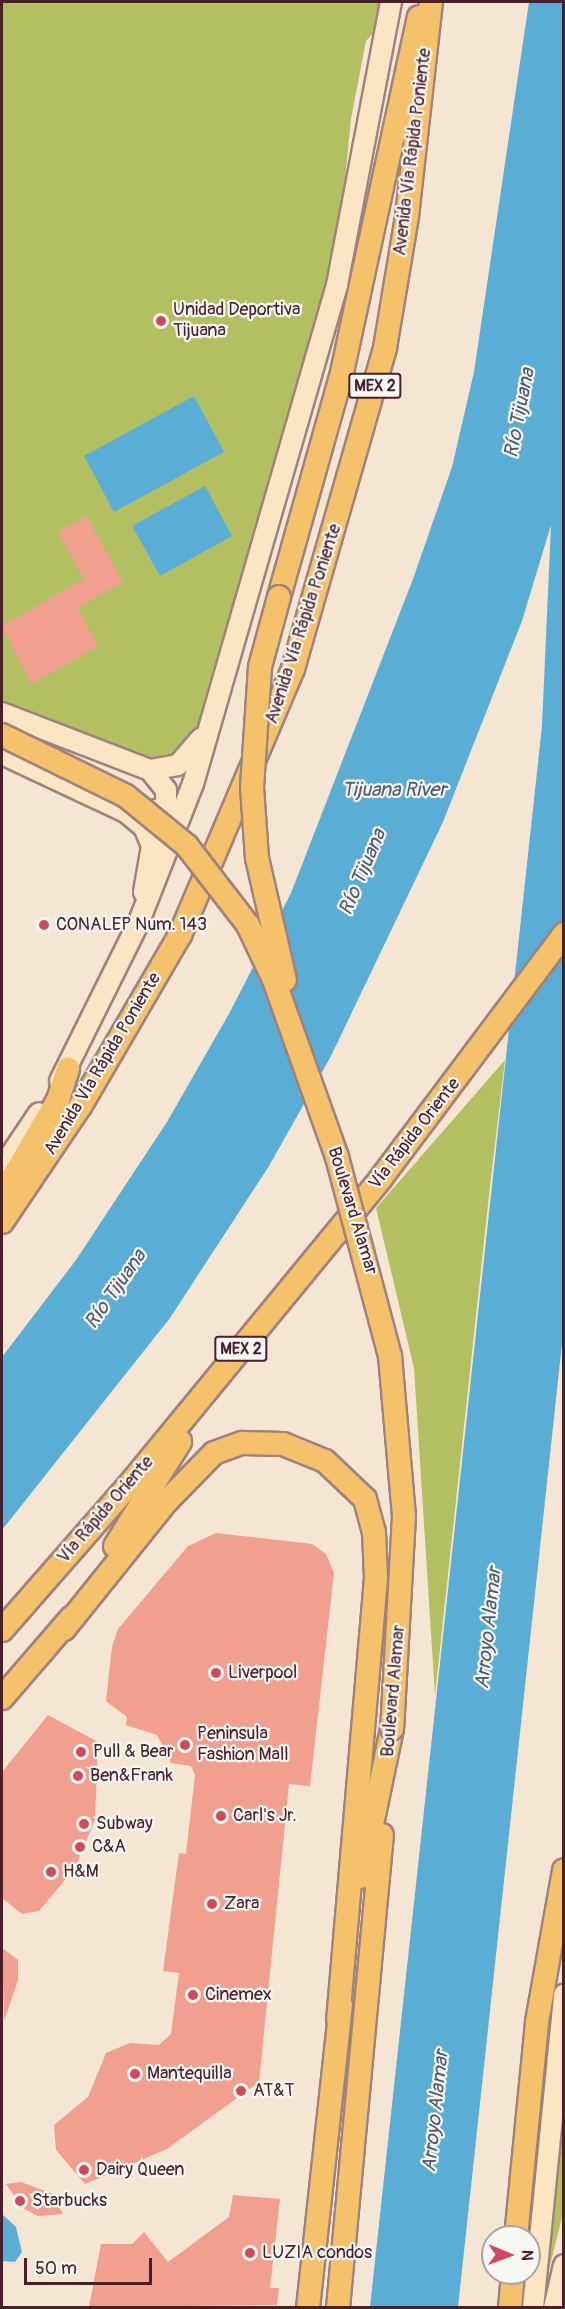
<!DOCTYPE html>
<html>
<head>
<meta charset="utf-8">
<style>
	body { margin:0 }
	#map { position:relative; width:565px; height:2309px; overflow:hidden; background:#f4e6d3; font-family:Pangolin,sans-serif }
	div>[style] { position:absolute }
	.green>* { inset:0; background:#b3c062 }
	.water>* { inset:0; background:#5aadd5 }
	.building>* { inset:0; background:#f19f8e }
	.roads { filter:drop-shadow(2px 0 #9f827f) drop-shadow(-2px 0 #9f827f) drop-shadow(0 2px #9f827f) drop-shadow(0 -2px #9f827f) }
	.secondary>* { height:20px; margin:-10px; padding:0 10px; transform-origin:10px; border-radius:10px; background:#fbe6c4 }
	.trunk>* { height:22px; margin:-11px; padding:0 11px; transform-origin:11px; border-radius:11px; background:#f5c16b }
	.bridges { filter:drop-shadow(2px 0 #9f827f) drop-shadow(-2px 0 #9f827f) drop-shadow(0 2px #9f827f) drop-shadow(0 -2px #9f827f) }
	.trunk-bridge>* { height:22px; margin:-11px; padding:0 11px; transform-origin:11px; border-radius:11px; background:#f5c16b }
	.dots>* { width:16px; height:16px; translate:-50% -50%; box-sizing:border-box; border:3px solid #f6f6f2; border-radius:50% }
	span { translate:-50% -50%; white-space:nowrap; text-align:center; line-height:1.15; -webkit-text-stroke:4.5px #f6f6f2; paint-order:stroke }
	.shield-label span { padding:2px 4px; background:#f6f6f2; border:2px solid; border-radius:4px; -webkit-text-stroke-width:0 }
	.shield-label { font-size:16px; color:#4a1f2b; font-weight:700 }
	.street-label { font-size:18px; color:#4a1f2b }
	.poi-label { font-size:18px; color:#4a1f2b }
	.left { translate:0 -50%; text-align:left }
	.water-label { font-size:20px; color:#50586f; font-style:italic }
	.frame { position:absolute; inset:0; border:3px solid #4a1f2b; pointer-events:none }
	.north { position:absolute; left:481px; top:2225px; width:60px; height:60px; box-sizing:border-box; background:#f6f6f2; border:2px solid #b1a0a2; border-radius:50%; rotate:91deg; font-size:16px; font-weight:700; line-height:24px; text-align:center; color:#4a1f2b }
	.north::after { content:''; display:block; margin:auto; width:21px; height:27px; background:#d1495b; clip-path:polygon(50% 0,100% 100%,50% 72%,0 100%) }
	.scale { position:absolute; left:24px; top:2258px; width:128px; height:27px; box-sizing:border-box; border:3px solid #4a1f2b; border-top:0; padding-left:8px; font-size:18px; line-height:21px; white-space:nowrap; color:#4a1f2b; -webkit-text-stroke:4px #f6f6f2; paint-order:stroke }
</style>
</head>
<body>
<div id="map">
	<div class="green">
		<div style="clip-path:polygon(2px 2px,385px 2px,382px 23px,366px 41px,351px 119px,338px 251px,194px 746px,152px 768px,2px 701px)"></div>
		<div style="clip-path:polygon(505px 1060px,490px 1186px,435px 1695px,414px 1368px,376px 1208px)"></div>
		<div style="clip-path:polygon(563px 2108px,563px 2213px,542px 2298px)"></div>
	</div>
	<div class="water">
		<div style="clip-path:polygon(529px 2px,563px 2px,564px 1325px,458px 2307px,370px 2307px,542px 726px,551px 525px,522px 621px,443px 822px,331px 1056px,269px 1166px,170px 1318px,2px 1530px,2px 1357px,76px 1260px,167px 1122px,230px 1012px,291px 893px,413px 579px,452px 467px,474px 372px)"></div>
		<div style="clip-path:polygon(194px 396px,224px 452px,114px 512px,84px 456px)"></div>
		<div style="clip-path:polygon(205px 486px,232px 536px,160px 576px,132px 526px)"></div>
		<div style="clip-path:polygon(2px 2214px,16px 2227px,22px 2252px,15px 2262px,2px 2261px)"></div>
	</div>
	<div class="building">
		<div style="clip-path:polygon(86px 516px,123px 582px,77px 608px,98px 646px,31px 684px,2px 626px,84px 579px,58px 532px)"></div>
		<div style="clip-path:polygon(216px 1533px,312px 1544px,326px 1554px,334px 1573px,310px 1786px,289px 1784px,259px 2082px,167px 2149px,85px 2184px,56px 2150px,54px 2125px,88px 2097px,106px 2053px,130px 2043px,159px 2045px,171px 2034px,179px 1973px,163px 1971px,179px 1853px,186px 1854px,195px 1775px,191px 1766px,171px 1763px,157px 1735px,126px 1725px,127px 1717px,106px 1701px,112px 1647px,118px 1629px,188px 1546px)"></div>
		<div style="clip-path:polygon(48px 1715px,98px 1742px,95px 1820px,75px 1868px,39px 1911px,22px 1914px,2px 1898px,2px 1772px)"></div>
		<div style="clip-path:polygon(2px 1948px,18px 1960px,18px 1980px,4px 2021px)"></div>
		<div style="clip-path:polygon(21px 2182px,53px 2194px,63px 2214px,38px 2216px,23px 2208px,6px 2184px)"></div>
		<div style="clip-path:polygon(233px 2195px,280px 2199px,270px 2288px,279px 2288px,277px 2305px,89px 2307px,101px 2244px,132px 2244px,144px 2232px,168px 2262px,229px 2217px)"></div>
	</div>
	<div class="roads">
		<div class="secondary">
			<div style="left:2px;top:713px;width:159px;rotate:21.1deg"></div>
			<div style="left:150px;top:770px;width:28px;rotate:-10deg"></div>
			<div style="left:178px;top:765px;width:35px;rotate:-49deg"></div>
			<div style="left:2px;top:754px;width:137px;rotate:25.1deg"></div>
			<div style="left:126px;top:812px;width:23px;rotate:40deg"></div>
			<div style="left:144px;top:827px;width:21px;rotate:67deg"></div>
			<div style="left:152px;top:846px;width:47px;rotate:99.9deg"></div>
			<div style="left:137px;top:814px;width:30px;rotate:-12deg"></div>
			<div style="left:166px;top:808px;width:18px;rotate:-90deg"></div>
			<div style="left:166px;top:790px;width:26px;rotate:-129deg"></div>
			<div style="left:60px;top:1081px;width:175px;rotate:-63.6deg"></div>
			<div style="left:138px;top:924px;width:150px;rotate:-68.6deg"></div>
			<div style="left:193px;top:784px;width:519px;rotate:-73.9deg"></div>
			<div style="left:337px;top:285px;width:288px;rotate:-79.2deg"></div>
			<div style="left:2px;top:1168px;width:66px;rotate:-56.1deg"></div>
			<div style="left:533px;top:2308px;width:315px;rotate:-84.3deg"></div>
			<div style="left:554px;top:2308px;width:44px;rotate:-76.9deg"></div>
		</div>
		<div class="trunk">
			<div style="left:279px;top:597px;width:229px;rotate:-74.3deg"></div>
			<div style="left:341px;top:377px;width:368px;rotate:-77.8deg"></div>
			<div style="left:2px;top:1196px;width:111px;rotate:-59.7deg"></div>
			<div style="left:58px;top:1100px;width:33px;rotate:-72deg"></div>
			<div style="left:2px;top:1222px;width:141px;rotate:-56deg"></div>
			<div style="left:81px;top:1105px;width:197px;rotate:-59.8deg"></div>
			<div style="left:180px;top:935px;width:289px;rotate:-67deg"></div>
			<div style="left:293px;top:669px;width:334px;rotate:-74deg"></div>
			<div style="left:385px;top:348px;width:134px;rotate:-80.5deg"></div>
			<div style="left:407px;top:216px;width:215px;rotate:-83.6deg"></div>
			<div style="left:115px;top:1546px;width:123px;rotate:-58deg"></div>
			<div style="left:64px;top:1629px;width:164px;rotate:-51.2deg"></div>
			<div style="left:167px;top:1501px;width:67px;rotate:-45.6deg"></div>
			<div style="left:214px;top:1453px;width:30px;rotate:-20deg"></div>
			<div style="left:242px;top:1443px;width:41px;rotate:1.4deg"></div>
			<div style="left:283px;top:1444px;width:45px;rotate:22deg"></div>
			<div style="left:325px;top:1461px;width:55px;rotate:43.5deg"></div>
			<div style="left:365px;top:1499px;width:34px;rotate:75deg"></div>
			<div style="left:374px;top:1532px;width:46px;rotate:87.5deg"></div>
			<div style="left:376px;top:1578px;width:443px;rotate:94.9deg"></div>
			<div style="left:2px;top:1630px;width:201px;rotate:-48.8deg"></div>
			<div style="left:134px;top:1479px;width:389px;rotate:-50.6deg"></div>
			<div style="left:381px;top:1178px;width:305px;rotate:-53.1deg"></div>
			<div style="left:2px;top:1698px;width:106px;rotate:-49.2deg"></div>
			<div style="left:361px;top:1877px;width:151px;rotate:-78.2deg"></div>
			<div style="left:516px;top:2237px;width:216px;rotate:-84.4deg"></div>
			<div style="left:537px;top:2022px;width:154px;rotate:-79.9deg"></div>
			<div style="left:308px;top:2308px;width:305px;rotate:-83.8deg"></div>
			<div style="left:338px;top:2308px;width:475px;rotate:-84.7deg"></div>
			<div style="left:510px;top:2308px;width:35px;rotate:-85deg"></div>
		</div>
	</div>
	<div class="bridges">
		<div class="trunk-bridge">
			<div style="left:279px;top:597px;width:73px;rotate:105.2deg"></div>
			<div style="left:260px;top:667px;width:120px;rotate:93.8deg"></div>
			<div style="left:252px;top:787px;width:71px;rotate:86deg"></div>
			<div style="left:257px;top:858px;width:125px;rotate:77.1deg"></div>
			<div style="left:2px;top:735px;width:138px;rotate:26.2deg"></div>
			<div style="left:126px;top:796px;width:79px;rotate:39.3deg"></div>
			<div style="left:187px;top:846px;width:100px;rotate:52.3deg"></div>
			<div style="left:248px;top:925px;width:61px;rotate:64.7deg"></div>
			<div style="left:274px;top:980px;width:188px;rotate:70.4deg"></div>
			<div style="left:337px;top:1157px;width:206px;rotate:75.1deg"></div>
			<div style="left:390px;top:1356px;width:161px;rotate:85deg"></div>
			<div style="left:404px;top:1516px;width:213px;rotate:93.2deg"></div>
		</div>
	</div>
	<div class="dots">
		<div style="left:161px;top:321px;background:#d1495b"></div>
		<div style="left:44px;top:925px;background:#d1495b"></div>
		<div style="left:216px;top:1673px;background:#d1495b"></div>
		<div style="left:185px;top:1745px;background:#d1495b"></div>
		<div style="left:81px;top:1752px;background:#d1495b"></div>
		<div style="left:78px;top:1776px;background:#d1495b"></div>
		<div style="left:221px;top:1816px;background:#d1495b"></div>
		<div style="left:84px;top:1824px;background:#d1495b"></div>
		<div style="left:80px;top:1847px;background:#d1495b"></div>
		<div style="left:51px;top:1872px;background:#d1495b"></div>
		<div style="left:212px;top:1904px;background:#d1495b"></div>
		<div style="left:193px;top:1995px;background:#d1495b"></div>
		<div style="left:135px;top:2074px;background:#d1495b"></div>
		<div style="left:241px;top:2091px;background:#d1495b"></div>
		<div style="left:84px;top:2170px;background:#d1495b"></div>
		<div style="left:20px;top:2201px;background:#d1495b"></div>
		<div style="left:250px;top:2253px;background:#d1495b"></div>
	</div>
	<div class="shield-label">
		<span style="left:375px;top:386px">MEX 2</span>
		<span style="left:241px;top:1349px">MEX 2</span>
	</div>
	<div class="street-label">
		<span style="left:413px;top:152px;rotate:-83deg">Avenida Vía Rápida Poniente</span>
		<span style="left:304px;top:624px;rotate:-72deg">Avenida Vía Rápida Poniente</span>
		<span style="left:103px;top:1064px;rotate:-59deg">Avenida Vía Rápida Poniente</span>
		<span style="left:415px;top:1134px;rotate:-52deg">Vía Rápida Oriente</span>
		<span style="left:352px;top:1211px;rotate:73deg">Boulevard Alamar</span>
		<span style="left:106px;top:1510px;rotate:-49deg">Vía Rápida Oriente</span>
		<span style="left:394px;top:1691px;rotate:-85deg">Boulevard Alamar</span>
	</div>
	<div class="poi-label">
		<span class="left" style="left:173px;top:321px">Unidad Deportiva<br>Tijuana</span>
		<span class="left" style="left:56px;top:925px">CONALEP Num. 143</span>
		<span class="left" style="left:228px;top:1673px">Liverpool</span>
		<span class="left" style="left:197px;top:1745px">Peninsula<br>Fashion Mall</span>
		<span class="left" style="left:93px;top:1752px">Pull &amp; Bear</span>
		<span class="left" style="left:90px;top:1776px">Ben&amp;Frank</span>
		<span class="left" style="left:233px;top:1816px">Carl's Jr.</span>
		<span class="left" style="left:96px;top:1824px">Subway</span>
		<span class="left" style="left:92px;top:1847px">C&amp;A</span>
		<span class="left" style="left:63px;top:1872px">H&amp;M</span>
		<span class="left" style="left:224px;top:1904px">Zara</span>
		<span class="left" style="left:205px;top:1995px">Cinemex</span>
		<span class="left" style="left:147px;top:2074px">Mantequilla</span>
		<span class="left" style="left:253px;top:2091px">AT&amp;T</span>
		<span class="left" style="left:96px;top:2170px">Dairy Queen</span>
		<span class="left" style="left:32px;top:2201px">Starbucks</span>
		<span class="left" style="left:262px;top:2253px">LUZIA condos</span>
	</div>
	<div class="water-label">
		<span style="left:519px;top:413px;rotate:-79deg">Río Tijuana</span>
		<span style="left:394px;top:789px">Tijuana River</span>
		<span style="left:362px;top:872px;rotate:-67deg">Río Tijuana</span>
		<span style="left:115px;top:1289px;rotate:-55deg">Río Tijuana</span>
		<span style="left:488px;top:1628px;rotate:-84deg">Arroyo Alamar</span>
		<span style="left:435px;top:2111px;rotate:-84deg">Arroyo Alamar</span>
	</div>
	<div class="frame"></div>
	<div class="north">N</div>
	<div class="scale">50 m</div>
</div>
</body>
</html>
